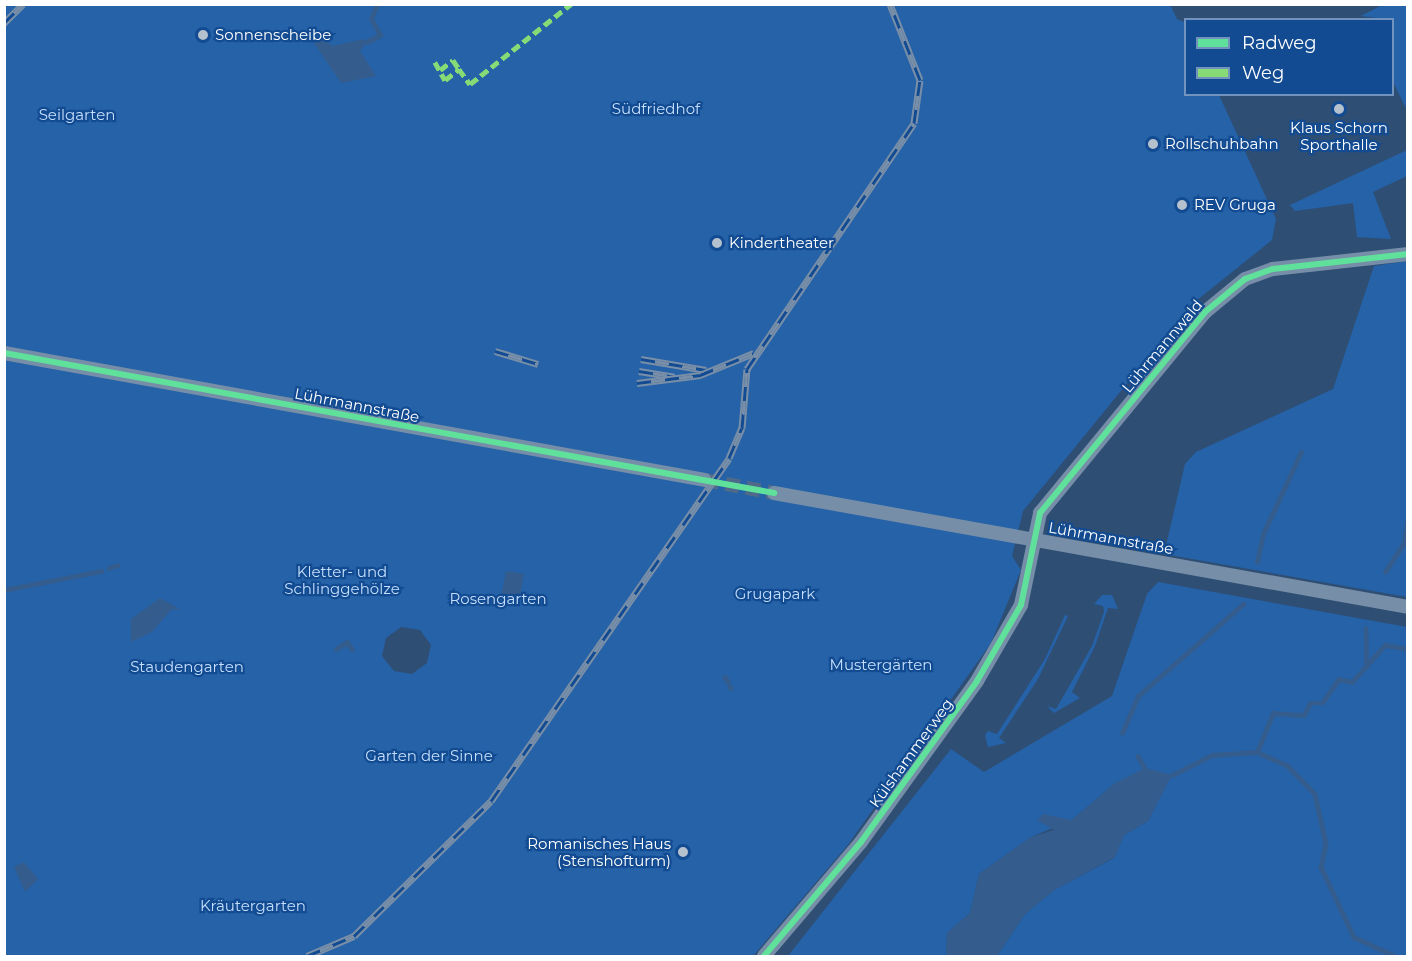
<!DOCTYPE html>
<html>
<head>
<meta charset="utf-8">
<style>
	body { margin:0 }
	#map { position:relative; width:1412px; height:961px; overflow:hidden; background:#2f4e74; font-family:Montserrat,sans-serif }
	div>[style] { position:absolute }
	.green>* { inset:0; background:#2562a8 }
	.water>* { inset:0; background:#345d8e }
	.stream>* { height:4.5px; margin:-2.25px; padding:0 2.25px; transform-origin:2.25px; border-radius:2.25px; background:#345d8e }
	.street-tunnel>* { height:14px; margin-top:-7px; transform-origin:0; background:repeating-linear-gradient(90deg,#4e6989 0 14px,transparent 0 21px) }
	.street>* { height:14px; margin:-7px; padding:0 7px; transform-origin:7px; border-radius:7px; background:#768ea7 }
	.rail>* { height:7px; margin-top:-3.5px; transform-origin:0; background:repeating-linear-gradient(90deg,#124b91 0 14px,#798ea7 0 28px); box-sizing:border-box; border-block:2px solid #798ea7 }
	.quiet>* { height:4.5px; margin-top:-2.25px; transform-origin:0; background:repeating-linear-gradient(90deg,#86db77 0 9px,transparent 0 13.5px) }
	.cycleway>* { height:6px; margin:-3px; padding:0 3px; transform-origin:3px; border-radius:3px; background:#60e19b }
	.dots>* { width:16px; height:16px; translate:-50% -50%; box-sizing:border-box; border:3px solid #124b91; border-radius:50% }
	span { translate:-50% -50%; white-space:nowrap; text-align:center; line-height:1.15; -webkit-text-stroke:4.5px #124b91; paint-order:stroke }
	.poi-label { font-size:15px; color:#fff }
	.left { translate:0 -50%; text-align:left }
	.right { translate:-100% -50%; text-align:right }
	.park-label { font-size:15px; color:#c5dffd }
	.street-label { font-size:15px; color:#fff }
	.frame { position:absolute; inset:0; border:6px solid #fff; pointer-events:none }
	.legend { position:absolute; left:1184px; top:18px; width:210px; height:78px; box-sizing:border-box; background:#124b91; border:2px solid #7193bd; margin:0; padding:8px 10px; list-style:none; font-size:18px; color:#fff }
	.legend li { display:flex; align-items:center; gap:12px; height:30px }
	.legend b { width:30px; border:2px solid #7193bd }
</style>
</head>
<body>
<div id="map">
	<div class="green">
		<div style="clip-path:polygon(evenodd,1170px 4px,1177px 19px,1186px 23px,1186px 94px,1219px 95px,1276px 219px,1272px 240px,1191px 305px,1023px 511px,1012px 556px,1021px 570px,991px 643px,847px 846px,753px 956px,5px 956px,5px 5px,1170px 4px,401px 627px,420px 630px,431px 645px,427px 663px,412px 674px,394px 671px,382px 656px,386px 638px,401px 627px)"></div>
		<div style="clip-path:polygon(1384px 4px,1407px 5px,1407px 110px,1393px 82px,1392px 20px,1361px 16px)"></div>
		<div style="clip-path:polygon(1407px 150px,1407px 176px,1373px 192px,1391px 239px,1357px 237px,1353px 203px,1295px 211px,1290px 205px)"></div>
		<div style="clip-path:polygon(1407px 261px,1407px 597px,1164px 554px,1185px 464px,1196px 452px,1333px 389px,1374px 266px)"></div>
		<div style="clip-path:polygon(1158px 582px,1407px 627px,1407px 956px,997px 956px,1025px 914px,1054px 890px,1114px 858px,1124px 835px,1148px 821px,1171px 775px,1115px 783px,1072px 820px,1031px 837px,979px 874px,970px 913px,947px 933px,946px 956px,788px 956px,951px 749px,984px 772px,1112px 696px,1147px 594px)"></div>
		<div style="clip-path:polygon(1102px 595px,1112px 595px,1118px 609px,1108px 608px,1095px 646px,1072px 692px,1080px 698px,1054px 713px,1047px 706px,1056px 709px,1092px 646px,1104px 612px,1103px 606px,1094px 604px)"></div>
		<div style="clip-path:polygon(1065px 615px,1068px 616px,1038px 679px,999px 738px,1006px 743px,988px 747px,985px 735px,988px 731px,997px 734px,1045px 659px)"></div>
	</div>
	<div class="water">
		<div style="clip-path:polygon(316px 36px,333px 46px,363px 39px,367px 42px,360px 51px,376px 76px,341px 83px,312px 40px)"></div>
		<div style="clip-path:polygon(506px 571px,524px 574px,518px 606px,500px 603px)"></div>
		<div style="clip-path:polygon(160px 598px,180px 609px,171px 610px,152px 632px,131px 642px,131px 619px)"></div>
		<div style="clip-path:polygon(1145px 768px,1172px 775px,1148px 821px,1124px 835px,1115px 857px,1054px 890px,1025px 914px,997px 956px,946px 956px,947px 933px,970px 913px,979px 874px,1031px 837px,1054px 830px,1037px 820px,1043px 814px,1072px 820px,1115px 783px)"></div>
		<div style="clip-path:polygon(24px 862px,38px 879px,25px 892px,14px 867px)"></div>
	</div>
	<div class="stream">
		<div style="left:367px;top:42px;width:15px;rotate:-28deg"></div>
		<div style="left:380px;top:35px;width:18px;rotate:-119deg"></div>
		<div style="left:371px;top:19px;width:16px;rotate:-68deg"></div>
		<div style="left:1257px;top:562px;width:29px;rotate:-78deg"></div>
		<div style="left:1263px;top:534px;width:90px;rotate:-65.1deg"></div>
		<div style="left:109px;top:568px;width:9px;rotate:-18deg"></div>
		<div style="left:1385px;top:572px;width:35px;rotate:-57deg"></div>
		<div style="left:1404px;top:543px;width:24px;rotate:-81deg"></div>
		<div style="left:4px;top:590px;width:99px;rotate:-11.1deg"></div>
		<div style="left:1366px;top:628px;width:39px;rotate:89deg"></div>
		<div style="left:336px;top:649px;width:13px;rotate:-32deg"></div>
		<div style="left:347px;top:642px;width:9px;rotate:54deg"></div>
		<div style="left:725px;top:677px;width:6px;rotate:59deg"></div>
		<div style="left:730px;top:687px;width:1px;rotate:45deg"></div>
		<div style="left:1122px;top:733px;width:40px;rotate:-66.6deg"></div>
		<div style="left:1138px;top:696px;width:140px;rotate:-41.2deg"></div>
		<div style="left:1257px;top:752px;width:34px;rotate:24deg"></div>
		<div style="left:1288px;top:766px;width:39px;rotate:46deg"></div>
		<div style="left:1315px;top:794px;width:51px;rotate:77.6deg"></div>
		<div style="left:1326px;top:844px;width:24px;rotate:102deg"></div>
		<div style="left:1321px;top:867px;width:77px;rotate:64.8deg"></div>
		<div style="left:1354px;top:937px;width:45px;rotate:24.9deg"></div>
		<div style="left:1138px;top:756px;width:14px;rotate:60deg"></div>
		<div style="left:1172px;top:775px;width:45px;rotate:-26.6deg"></div>
		<div style="left:1212px;top:755px;width:45px;rotate:-3.8deg"></div>
		<div style="left:1257px;top:752px;width:42px;rotate:-67.7deg"></div>
		<div style="left:1273px;top:713px;width:31px;rotate:4deg"></div>
		<div style="left:1304px;top:715px;width:13px;rotate:-63deg"></div>
		<div style="left:1310px;top:703px;width:12px"></div>
		<div style="left:1322px;top:703px;width:29px;rotate:-55deg"></div>
		<div style="left:1339px;top:679px;width:13px;rotate:13deg"></div>
		<div style="left:1352px;top:682px;width:50px;rotate:-48.3deg"></div>
		<div style="left:1385px;top:645px;width:23px;rotate:10deg"></div>
	</div>
	<div class="street-tunnel">
		<div style="left:705px;top:480px;width:70px;rotate:10.7deg"></div>
	</div>
	<div class="street">
		<div style="left:4px;top:353px;width:712px;rotate:10.27deg"></div>
		<div style="left:774px;top:493px;width:644px;rotate:10.19deg"></div>
		<div style="left:764px;top:956px;width:150px;rotate:-49.6deg"></div>
		<div style="left:861px;top:842px;width:198px;rotate:-54.2deg"></div>
		<div style="left:977px;top:681px;width:88px;rotate:-59.9deg"></div>
		<div style="left:1021px;top:605px;width:94px;rotate:-78.3deg"></div>
		<div style="left:1040px;top:513px;width:260px;rotate:-50.6deg"></div>
		<div style="left:1205px;top:312px;width:52px;rotate:-39.5deg"></div>
		<div style="left:1245px;top:279px;width:30px;rotate:-20deg"></div>
		<div style="left:1273px;top:269px;width:136px;rotate:-6.3deg"></div>
	</div>
	<div class="rail">
		<div style="left:4px;top:23px;width:27px;rotate:-45deg"></div>
		<div style="left:495px;top:351px;width:45px;rotate:16.8deg"></div>
		<div style="left:641px;top:359px;width:66px;rotate:9.6deg"></div>
		<div style="left:639px;top:371px;width:36px;rotate:9deg"></div>
		<div style="left:637px;top:383px;width:64px;rotate:-7.2deg"></div>
		<div style="left:700px;top:375px;width:58px;rotate:-22.2deg"></div>
		<div style="left:307px;top:956px;width:51px;rotate:-23.1deg"></div>
		<div style="left:354px;top:936px;width:192px;rotate:-44.6deg"></div>
		<div style="left:491px;top:801px;width:417px;rotate:-55.2deg"></div>
		<div style="left:729px;top:458px;width:33px;rotate:-67deg"></div>
		<div style="left:742px;top:428px;width:59px;rotate:-85.2deg"></div>
		<div style="left:747px;top:369px;width:297px;rotate:-55.8deg"></div>
		<div style="left:914px;top:123px;width:43px;rotate:-82.1deg"></div>
		<div style="left:920px;top:80px;width:82px;rotate:-111.5deg"></div>
	</div>
	<div class="quiet">
		<div style="left:435px;top:62px;width:21px;rotate:61deg"></div>
		<div style="left:445px;top:80px;width:18px;rotate:-38deg"></div>
		<div style="left:459px;top:69px;width:19px;rotate:54deg"></div>
		<div style="left:470px;top:84px;width:129px;rotate:-38.4deg"></div>
		<div style="left:440px;top:70px;width:16px;rotate:-38deg"></div>
		<div style="left:453px;top:60px;width:11px;rotate:56deg"></div>
	</div>
	<div class="cycleway">
		<div style="left:4px;top:353px;width:783px;rotate:10.3deg"></div>
		<div style="left:764px;top:956px;width:150px;rotate:-49.6deg"></div>
		<div style="left:861px;top:842px;width:198px;rotate:-54.2deg"></div>
		<div style="left:977px;top:681px;width:88px;rotate:-59.9deg"></div>
		<div style="left:1021px;top:605px;width:94px;rotate:-78.3deg"></div>
		<div style="left:1040px;top:513px;width:260px;rotate:-50.6deg"></div>
		<div style="left:1205px;top:312px;width:52px;rotate:-39.5deg"></div>
		<div style="left:1245px;top:279px;width:30px;rotate:-20deg"></div>
		<div style="left:1273px;top:269px;width:136px;rotate:-6.3deg"></div>
	</div>
	<div class="dots">
		<div style="left:203px;top:35px;background:#b6c1ce"></div>
		<div style="left:1339px;top:109px;background:#b6c1ce"></div>
		<div style="left:1153px;top:144px;background:#b6c1ce"></div>
		<div style="left:1182px;top:205px;background:#b6c1ce"></div>
		<div style="left:717px;top:243px;background:#b6c1ce"></div>
		<div style="left:683px;top:852px;background:#b6c1ce"></div>
	</div>
	<div class="poi-label">
		<span class="left" style="left:215px;top:35px">Sonnenscheibe</span>
		<span style="left:1339px;top:136px">Klaus Schorn<br>Sporthalle</span>
		<span class="left" style="left:1165px;top:144px">Rollschuhbahn</span>
		<span class="left" style="left:1194px;top:205px">REV Gruga</span>
		<span class="left" style="left:729px;top:243px">Kindertheater</span>
		<span class="right" style="left:671px;top:852px">Romanisches Haus<br>(Stenshofturm)</span>
	</div>
	<div class="park-label">
		<span style="left:656px;top:109px">Südfriedhof</span>
		<span style="left:77px;top:115px">Seilgarten</span>
		<span style="left:342px;top:580px">Kletter- und<br>Schlinggehölze</span>
		<span style="left:775px;top:594px">Grugapark</span>
		<span style="left:498px;top:599px">Rosengarten</span>
		<span style="left:881px;top:665px">Mustergärten</span>
		<span style="left:187px;top:667px">Staudengarten</span>
		<span style="left:429px;top:756px">Garten der Sinne</span>
		<span style="left:253px;top:906px">Kräutergarten</span>
	</div>
	<div class="street-label">
		<span style="left:1162px;top:346px;rotate:-50deg">Lührmannwald</span>
		<span style="left:357px;top:405px;rotate:11deg">Lührmannstraße</span>
		<span style="left:1111px;top:538px;rotate:10deg">Lührmannstraße</span>
		<span style="left:911px;top:753px;rotate:-54deg">Külshammerweg</span>
	</div>
	<div class="frame"></div>
	<ul class="legend">
	<li><b style="height:8px;background:#60e19b"></b>Radweg</li>
	<li><b style="height:8px;background:#86db77"></b>Weg</li>
	</ul>
</div>
</body>
</html>
